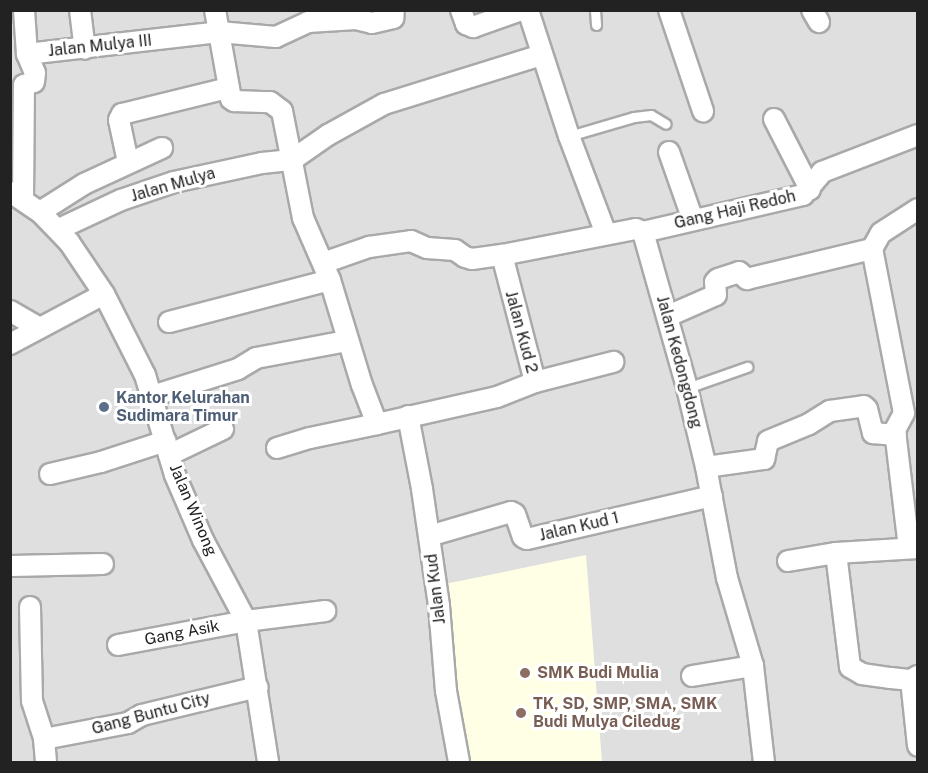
<!DOCTYPE html>
<html>
<head>
<meta charset="utf-8">
<style>
	body { margin:0 }
	#map { position:relative; width:928px; height:773px; overflow:hidden; background:#f2efe9; font-family:"Public Sans",sans-serif }
	div>[style] { position:absolute }
	.residential>* { inset:0; background:#e0dfdf }
	.education>* { inset:0; background:#ffffe5 }
	.roads { filter:drop-shadow(2px 0 #a9a9a9) drop-shadow(-2px 0 #a9a9a9) drop-shadow(0 2px #a9a9a9) drop-shadow(0 -2px #a9a9a9) }
	.lane>* { height:9px; margin:-4.5px; padding:0 4.5px; transform-origin:4.5px; border-radius:4.5px; background:#fff }
	.street>* { height:20px; margin:-10px; padding:0 10px; transform-origin:10px; border-radius:10px; background:#fff }
	.dots>* { width:16px; height:16px; translate:-50% -50%; box-sizing:border-box; border:3px solid #fff; border-radius:50% }
	span { translate:-50% -50%; white-space:nowrap; text-align:center; line-height:1.15; -webkit-text-stroke:6px #fff; paint-order:stroke }
	.street-label { font-size:16px; color:#222 }
	.service-label { font-size:16px; color:#4e5e75; font-weight:700 }
	.left { translate:0 -50%; text-align:left }
	.education-label { font-size:16px; color:#785e54; font-weight:700 }
	.frame { position:absolute; inset:0; border:12px solid #222; pointer-events:none }
</style>
</head>
<body>
<div id="map">
	<div class="residential">
		<div style="clip-path:polygon(11px 11px,917px 11px,917px 762px,11px 762px)"></div>
	</div>
	<div class="education">
		<div style="clip-path:polygon(586px 555px,602px 762px,466px 762px,445px 584px)"></div>
	</div>
	<div class="roads">
		<div class="lane">
			<div style="left:595px;top:10px;width:15px;rotate:86deg"></div>
			<div style="left:569px;top:136px;width:68px;rotate:-16.3deg"></div>
			<div style="left:634px;top:117px;width:17px;rotate:-7deg"></div>
			<div style="left:651px;top:115px;width:17px;rotate:31deg"></div>
			<div style="left:687px;top:388px;width:64px;rotate:-19.3deg"></div>
		</div>
		<div class="street">
			<div style="left:80px;top:10px;width:39px;rotate:83deg"></div>
			<div style="left:215px;top:10px;width:90px;rotate:79.8deg"></div>
			<div style="left:231px;top:99px;width:4px;rotate:34deg"></div>
			<div style="left:234px;top:101px;width:36px;rotate:2deg"></div>
			<div style="left:270px;top:102px;width:15px;rotate:37deg"></div>
			<div style="left:282px;top:111px;width:109px;rotate:78.9deg"></div>
			<div style="left:303px;top:218px;width:68px;rotate:66.5deg"></div>
			<div style="left:330px;top:280px;width:110px;rotate:73.1deg"></div>
			<div style="left:362px;top:385px;width:42px;rotate:69deg"></div>
			<div style="left:377px;top:424px;width:123px;rotate:-12.7deg"></div>
			<div style="left:497px;top:397px;width:41px;rotate:-21.5deg"></div>
			<div style="left:535px;top:382px;width:81px;rotate:-14.4deg"></div>
			<div style="left:461px;top:10px;width:15px;rotate:70deg"></div>
			<div style="left:466px;top:24px;width:8px;rotate:23deg"></div>
			<div style="left:473px;top:27px;width:51px;rotate:-19.5deg"></div>
			<div style="left:528px;top:10px;width:133px;rotate:72deg"></div>
			<div style="left:569px;top:136px;width:105px;rotate:69.3deg"></div>
			<div style="left:669px;top:10px;width:107px;rotate:71.4deg"></div>
			<div style="left:812px;top:10px;width:14px;rotate:60deg"></div>
			<div style="left:27px;top:54px;width:193px;rotate:-6.5deg"></div>
			<div style="left:219px;top:32px;width:57px;rotate:5deg"></div>
			<div style="left:276px;top:37px;width:35px;rotate:-25deg"></div>
			<div style="left:308px;top:22px;width:48px;rotate:-3.6deg"></div>
			<div style="left:356px;top:19px;width:16px;rotate:14deg"></div>
			<div style="left:372px;top:23px;width:22px;rotate:-13deg"></div>
			<div style="left:393px;top:18px;width:8px;rotate:-83deg"></div>
			<div style="left:774px;top:119px;width:79px;rotate:62.8deg"></div>
			<div style="left:669px;top:152px;width:72px;rotate:70.6deg"></div>
			<div style="left:128px;top:162px;width:43px;rotate:-102.1deg"></div>
			<div style="left:119px;top:120px;width:7px;rotate:-63deg"></div>
			<div style="left:122px;top:114px;width:109px;rotate:-13.8deg"></div>
			<div style="left:10px;top:192px;width:36px;rotate:34deg"></div>
			<div style="left:40px;top:212px;width:42px;rotate:46deg"></div>
			<div style="left:69px;top:242px;width:63px;rotate:56.1deg"></div>
			<div style="left:104px;top:294px;width:91px;rotate:63.2deg"></div>
			<div style="left:145px;top:375px;width:104px;rotate:73.3deg"></div>
			<div style="left:175px;top:475px;width:71px;rotate:66.7deg"></div>
			<div style="left:203px;top:540px;width:92px;rotate:62deg"></div>
			<div style="left:246px;top:621px;width:143px;rotate:81.1deg"></div>
			<div style="left:23px;top:199px;width:114px;rotate:-89.5deg"></div>
			<div style="left:24px;top:85px;width:10px;rotate:-17deg"></div>
			<div style="left:34px;top:82px;width:9px;rotate:-84deg"></div>
			<div style="left:35px;top:73px;width:21px;rotate:-113deg"></div>
			<div style="left:27px;top:54px;width:44px;rotate:-93.9deg"></div>
			<div style="left:40px;top:212px;width:52px;rotate:-32.5deg"></div>
			<div style="left:84px;top:184px;width:86px;rotate:-24.8deg"></div>
			<div style="left:59px;top:229px;width:68px;rotate:-25.1deg"></div>
			<div style="left:121px;top:200px;width:56px;rotate:-18.8deg"></div>
			<div style="left:174px;top:182px;width:90px;rotate:-12.2deg"></div>
			<div style="left:262px;top:163px;width:30px;rotate:-6deg"></div>
			<div style="left:292px;top:160px;width:44px;rotate:-34.8deg"></div>
			<div style="left:328px;top:135px;width:64px;rotate:-29deg"></div>
			<div style="left:384px;top:104px;width:164px;rotate:-17.3deg"></div>
			<div style="left:643px;top:232px;width:164px;rotate:-13deg"></div>
			<div style="left:803px;top:195px;width:30px;rotate:-50deg"></div>
			<div style="left:822px;top:172px;width:103px;rotate:-21.1deg"></div>
			<div style="left:502px;top:255px;width:131px;rotate:75.4deg"></div>
			<div style="left:323px;top:263px;width:49px;rotate:-19.2deg"></div>
			<div style="left:369px;top:247px;width:42px;rotate:-8.1deg"></div>
			<div style="left:411px;top:241px;width:17px;rotate:24deg"></div>
			<div style="left:427px;top:248px;width:28px;rotate:4deg"></div>
			<div style="left:455px;top:250px;width:12px;rotate:35deg"></div>
			<div style="left:465px;top:257px;width:7px;rotate:16deg"></div>
			<div style="left:472px;top:259px;width:30px;rotate:-8deg"></div>
			<div style="left:502px;top:255px;width:136px;rotate:-11deg"></div>
			<div style="left:636px;top:229px;width:8px;rotate:23deg"></div>
			<div style="left:643px;top:232px;width:162px;rotate:74.2deg"></div>
			<div style="left:687px;top:388px;width:81px;rotate:76.5deg"></div>
			<div style="left:706px;top:467px;width:113px;rotate:79.3deg"></div>
			<div style="left:727px;top:578px;width:92px;rotate:73.5deg"></div>
			<div style="left:753px;top:666px;width:97px;rotate:83.5deg"></div>
			<div style="left:10px;top:311px;width:34px;rotate:30deg"></div>
			<div style="left:668px;top:316px;width:52px;rotate:-23.6deg"></div>
			<div style="left:716px;top:295px;width:13px;rotate:-94deg"></div>
			<div style="left:715px;top:282px;width:4px;rotate:-45deg"></div>
			<div style="left:718px;top:279px;width:22px;rotate:-18deg"></div>
			<div style="left:739px;top:272px;width:11px;rotate:41deg"></div>
			<div style="left:747px;top:279px;width:129px;rotate:-13.5deg"></div>
			<div style="left:169px;top:322px;width:166px;rotate:-14.6deg"></div>
			<div style="left:10px;top:344px;width:106px;rotate:-28deg"></div>
			<div style="left:152px;top:396px;width:90px;rotate:-17.4deg"></div>
			<div style="left:238px;top:369px;width:21px;rotate:-31deg"></div>
			<div style="left:256px;top:358px;width:93px;rotate:-10.6deg"></div>
			<div style="left:408px;top:416px;width:74px;rotate:79.1deg"></div>
			<div style="left:422px;top:489px;width:118px;rotate:81.7deg"></div>
			<div style="left:439px;top:606px;width:85px;rotate:85.3deg"></div>
			<div style="left:446px;top:691px;width:72px;rotate:79.6deg"></div>
			<div style="left:277px;top:448px;width:34px;rotate:-17deg"></div>
			<div style="left:310px;top:438px;width:68px;rotate:-11.8deg"></div>
			<div style="left:169px;top:455px;width:60px;rotate:-25.7deg"></div>
			<div style="left:706px;top:467px;width:59px;rotate:-7.9deg"></div>
			<div style="left:764px;top:459px;width:18px;rotate:-77deg"></div>
			<div style="left:768px;top:441px;width:44px;rotate:-22.5deg"></div>
			<div style="left:809px;top:424px;width:25px;rotate:-32deg"></div>
			<div style="left:830px;top:411px;width:34px;rotate:-8deg"></div>
			<div style="left:864px;top:406px;width:4px;rotate:45deg"></div>
			<div style="left:867px;top:409px;width:25px;rotate:76deg"></div>
			<div style="left:873px;top:433px;width:23px;rotate:5deg"></div>
			<div style="left:50px;top:474px;width:52px;rotate:-13.2deg"></div>
			<div style="left:101px;top:462px;width:68px;rotate:-17.9deg"></div>
			<div style="left:429px;top:536px;width:85px;rotate:-16.3deg"></div>
			<div style="left:511px;top:512px;width:4px;rotate:27deg"></div>
			<div style="left:515px;top:514px;width:24px;rotate:71deg"></div>
			<div style="left:523px;top:537px;width:4px;rotate:27deg"></div>
			<div style="left:527px;top:539px;width:190px;rotate:-13.1deg"></div>
			<div style="left:909px;top:548px;width:119px;rotate:-96.8deg"></div>
			<div style="left:895px;top:430px;width:19px;rotate:-62deg"></div>
			<div style="left:904px;top:413px;width:167px;rotate:-101deg"></div>
			<div style="left:872px;top:249px;width:18px;rotate:-61deg"></div>
			<div style="left:881px;top:233px;width:44px;rotate:-33deg"></div>
			<div style="left:836px;top:553px;width:115px;rotate:83deg"></div>
			<div style="left:850px;top:667px;width:14px;rotate:30deg"></div>
			<div style="left:862px;top:674px;width:29px;rotate:8deg"></div>
			<div style="left:891px;top:678px;width:20px;rotate:6deg"></div>
			<div style="left:911px;top:680px;width:8px;rotate:-30deg"></div>
			<div style="left:788px;top:561px;width:49px;rotate:-9.5deg"></div>
			<div style="left:836px;top:553px;width:82px;rotate:-3.5deg"></div>
			<div style="left:10px;top:566px;width:93px;rotate:-1.2deg"></div>
			<div style="left:30px;top:607px;width:94px;rotate:88.8deg"></div>
			<div style="left:32px;top:701px;width:40px;rotate:72deg"></div>
			<div style="left:44px;top:739px;width:23px;rotate:85deg"></div>
			<div style="left:118px;top:645px;width:130px;rotate:-10.6deg"></div>
			<div style="left:246px;top:621px;width:80px;rotate:-7.2deg"></div>
			<div style="left:692px;top:676px;width:62px;rotate:-9.3deg"></div>
			<div style="left:911px;top:680px;width:66px;rotate:83.9deg"></div>
			<div style="left:44px;top:739px;width:86px;rotate:-10.8deg"></div>
			<div style="left:128px;top:723px;width:16px;rotate:-30deg"></div>
			<div style="left:142px;top:715px;width:119px;rotate:-13.6deg"></div>
		</div>
	</div>
	<div class="dots">
		<div style="left:104px;top:407px;background:#5c6f8a"></div>
		<div style="left:525px;top:673px;background:#8d6e63"></div>
		<div style="left:521px;top:713px;background:#8d6e63"></div>
	</div>
	<div class="street-label">
		<span style="left:100px;top:46px;rotate:-6deg">Jalan Mulya III</span>
		<span style="left:173px;top:185px;rotate:-16deg">Jalan Mulya</span>
		<span style="left:735px;top:210px;rotate:-13deg">Gang Haji Redoh</span>
		<span style="left:521px;top:332px;rotate:75deg">Jalan Kud 2</span>
		<span style="left:679px;top:362px;rotate:75deg">Jalan Kedongdong</span>
		<span style="left:193px;top:510px;rotate:67deg">Jalan Winong</span>
		<span style="left:579px;top:527px;rotate:-13deg">Jalan Kud 1</span>
		<span style="left:436px;top:589px;rotate:-97deg">Jalan Kud</span>
		<span style="left:182px;top:633px;rotate:-11deg">Gang Asik</span>
		<span style="left:151px;top:714px;rotate:-15deg">Gang Buntu City</span>
	</div>
	<div class="service-label">
		<span class="left" style="left:116px;top:407px">Kantor Kelurahan<br>Sudimara Timur</span>
	</div>
	<div class="education-label">
		<span class="left" style="left:537px;top:673px">SMK Budi Mulia</span>
		<span class="left" style="left:533px;top:713px">TK, SD, SMP, SMA, SMK<br>Budi Mulya Ciledug</span>
	</div>
	<div class="frame"></div>
</div>
</body>
</html>
